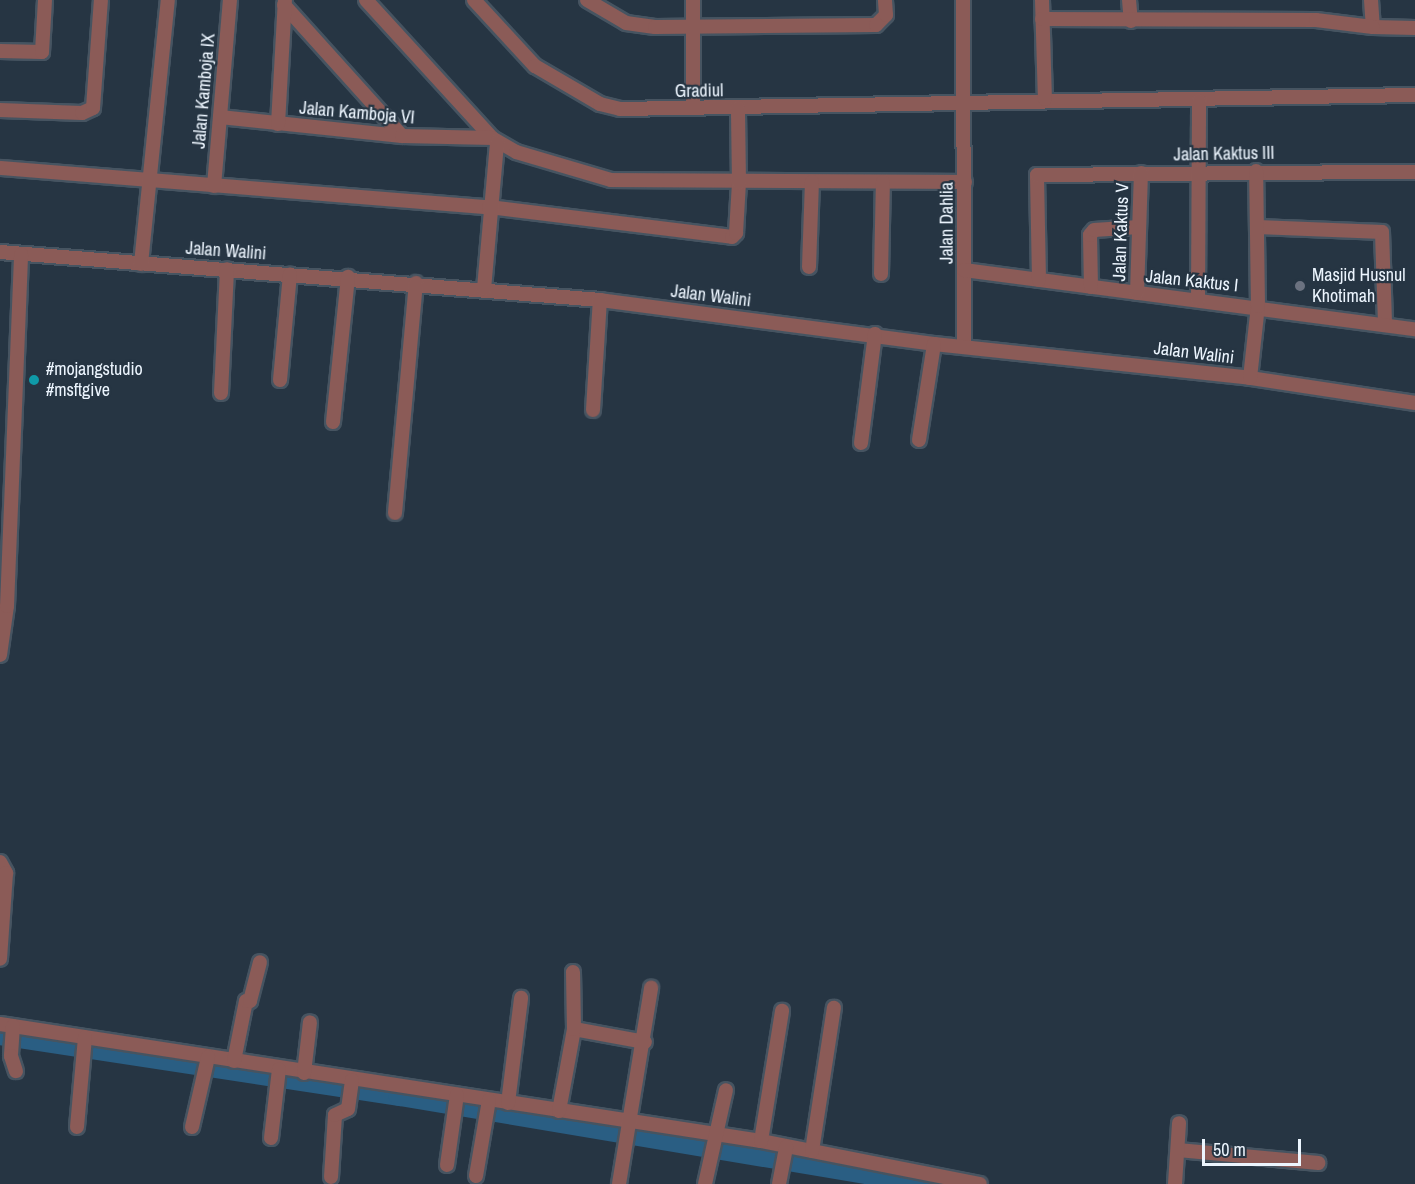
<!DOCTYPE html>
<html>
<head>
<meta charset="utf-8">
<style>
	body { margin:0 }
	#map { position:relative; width:1415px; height:1184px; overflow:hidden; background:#263543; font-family:"Archivo Narrow",sans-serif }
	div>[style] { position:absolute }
	.river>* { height:24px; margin:-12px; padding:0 12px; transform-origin:12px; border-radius:12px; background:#2a5e83 }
	.roads { filter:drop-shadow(2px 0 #465461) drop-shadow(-2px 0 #465461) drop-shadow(0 2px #465461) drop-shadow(0 -2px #465461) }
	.minor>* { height:14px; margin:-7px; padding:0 7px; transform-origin:7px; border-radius:7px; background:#8b5b57 }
	.dots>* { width:16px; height:16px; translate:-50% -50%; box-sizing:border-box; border:3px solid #263543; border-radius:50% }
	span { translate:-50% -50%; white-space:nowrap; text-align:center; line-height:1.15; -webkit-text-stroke:4.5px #263543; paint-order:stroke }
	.street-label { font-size:18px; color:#ecf5fe }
	.poi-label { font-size:18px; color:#ecf5fe }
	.left { translate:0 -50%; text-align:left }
	.scale { position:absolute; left:1202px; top:1139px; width:99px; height:27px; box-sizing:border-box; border:3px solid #ecf5fe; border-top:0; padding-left:8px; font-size:18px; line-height:21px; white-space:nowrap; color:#ecf5fe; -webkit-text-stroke:4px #263543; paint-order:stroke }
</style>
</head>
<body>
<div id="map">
	<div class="river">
		<div style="left:0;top:1033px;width:405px;rotate:8.7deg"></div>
		<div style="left:400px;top:1094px;width:544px;rotate:9.51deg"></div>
	</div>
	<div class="roads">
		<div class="minor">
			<div style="left:366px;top:0;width:187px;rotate:47.6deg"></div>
			<div style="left:492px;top:138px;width:28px;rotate:30deg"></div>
			<div style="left:516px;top:152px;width:99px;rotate:16.4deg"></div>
			<div style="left:611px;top:180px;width:354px;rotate:0.3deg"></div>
			<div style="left:474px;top:0;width:90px;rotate:47.3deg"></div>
			<div style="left:535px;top:66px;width:75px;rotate:30.3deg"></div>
			<div style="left:600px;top:104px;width:21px;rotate:14deg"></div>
			<div style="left:620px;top:109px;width:795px;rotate:-1.01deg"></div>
			<div style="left:587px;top:0;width:45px;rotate:30.5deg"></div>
			<div style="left:626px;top:23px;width:29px;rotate:8deg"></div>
			<div style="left:655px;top:27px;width:221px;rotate:-0.5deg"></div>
			<div style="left:876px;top:25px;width:14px;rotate:-45deg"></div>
			<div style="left:886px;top:15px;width:15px;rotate:-94deg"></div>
			<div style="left:963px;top:0;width:345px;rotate:89.8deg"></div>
			<div style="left:1042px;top:0;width:99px;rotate:88.3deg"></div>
			<div style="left:1129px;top:0;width:21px;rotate:85deg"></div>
			<div style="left:1371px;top:0;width:27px;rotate:86deg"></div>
			<div style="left:1373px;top:27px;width:42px;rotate:1.4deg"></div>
			<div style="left:284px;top:5px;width:176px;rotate:48deg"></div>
			<div style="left:1042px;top:19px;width:274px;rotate:0.2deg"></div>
			<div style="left:1316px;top:20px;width:57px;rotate:7deg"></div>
			<div style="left:0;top:51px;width:42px;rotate:1.4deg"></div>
			<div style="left:42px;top:52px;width:52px;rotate:-86.7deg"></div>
			<div style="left:693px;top:107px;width:107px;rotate:-90deg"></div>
			<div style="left:0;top:110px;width:82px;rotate:2.1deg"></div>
			<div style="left:82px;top:113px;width:12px;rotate:-24deg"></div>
			<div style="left:93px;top:108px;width:108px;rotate:-85.8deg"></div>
			<div style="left:220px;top:117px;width:183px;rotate:6deg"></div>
			<div style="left:402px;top:136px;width:90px;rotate:1.3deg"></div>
			<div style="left:278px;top:124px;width:124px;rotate:-86.8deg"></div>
			<div style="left:0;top:168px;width:491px;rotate:4.6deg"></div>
			<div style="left:489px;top:207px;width:245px;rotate:7deg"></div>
			<div style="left:732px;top:237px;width:6px;rotate:-45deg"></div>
			<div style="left:736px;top:233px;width:50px;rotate:-86.6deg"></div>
			<div style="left:739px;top:183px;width:75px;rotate:-90.8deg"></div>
			<div style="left:214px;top:186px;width:187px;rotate:-85.1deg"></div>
			<div style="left:1258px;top:227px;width:124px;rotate:2.3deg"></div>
			<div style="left:1382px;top:232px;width:91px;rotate:88.1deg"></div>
			<div style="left:0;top:252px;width:602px;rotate:4.57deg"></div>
			<div style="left:600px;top:300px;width:337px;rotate:7.5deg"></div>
			<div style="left:934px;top:344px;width:318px;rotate:6.1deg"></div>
			<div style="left:1250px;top:378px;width:167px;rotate:8.6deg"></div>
			<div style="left:141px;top:264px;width:265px;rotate:-84.2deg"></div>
			<div style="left:809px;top:267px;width:85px;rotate:-88deg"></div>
			<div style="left:964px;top:270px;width:455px;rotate:7.5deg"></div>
			<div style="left:881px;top:274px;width:92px;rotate:-88.8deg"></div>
			<div style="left:1039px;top:280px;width:105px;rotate:-91.1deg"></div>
			<div style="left:1037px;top:175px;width:378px;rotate:-0.5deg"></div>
			<div style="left:1091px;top:287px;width:52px;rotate:-91.1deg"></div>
			<div style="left:1090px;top:235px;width:6px;rotate:-51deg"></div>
			<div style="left:1094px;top:230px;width:45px;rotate:-3.8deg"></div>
			<div style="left:484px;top:289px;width:147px;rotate:-84.9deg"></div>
			<div style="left:1137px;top:293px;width:120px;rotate:-88.1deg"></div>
			<div style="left:1198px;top:300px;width:199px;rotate:-89.7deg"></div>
			<div style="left:1250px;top:378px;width:72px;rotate:-83.7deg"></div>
			<div style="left:1258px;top:306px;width:135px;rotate:-90.8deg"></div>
			<div style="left:280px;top:380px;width:106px;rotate:-84.6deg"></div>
			<div style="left:221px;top:393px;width:124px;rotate:-87.2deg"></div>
			<div style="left:593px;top:410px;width:110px;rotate:-86.4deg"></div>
			<div style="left:333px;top:422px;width:146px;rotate:-84.1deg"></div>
			<div style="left:919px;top:440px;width:97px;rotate:-81.1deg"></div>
			<div style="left:861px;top:443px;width:110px;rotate:-82.7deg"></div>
			<div style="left:395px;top:513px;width:231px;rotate:-84.8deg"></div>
			<div style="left:0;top:655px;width:49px;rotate:-81.9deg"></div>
			<div style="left:7px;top:606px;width:352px;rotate:-87.7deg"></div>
			<div style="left:0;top:862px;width:13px;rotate:61deg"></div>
			<div style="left:6px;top:873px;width:86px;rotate:94deg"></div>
			<div style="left:0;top:1024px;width:770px;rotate:8.74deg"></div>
			<div style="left:761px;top:1141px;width:223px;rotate:11.1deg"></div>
			<div style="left:13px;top:1026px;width:30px;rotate:94deg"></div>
			<div style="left:11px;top:1056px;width:16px;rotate:72deg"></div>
			<div style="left:574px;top:1029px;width:72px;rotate:10.4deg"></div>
			<div style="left:234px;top:1061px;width:61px;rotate:-78.7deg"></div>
			<div style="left:246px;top:1001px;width:4px"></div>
			<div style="left:250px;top:1001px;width:40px;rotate:-75.6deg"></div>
			<div style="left:304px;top:1073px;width:51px;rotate:-83.3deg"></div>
			<div style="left:508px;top:1103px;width:106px;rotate:-82.9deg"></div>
			<div style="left:559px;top:1111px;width:83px;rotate:-79.6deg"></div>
			<div style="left:574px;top:1029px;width:57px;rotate:-91deg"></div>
			<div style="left:77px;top:1127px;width:90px;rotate:-84.9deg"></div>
			<div style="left:192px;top:1127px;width:72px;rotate:-77.1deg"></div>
			<div style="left:271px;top:1138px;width:69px;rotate:-83.4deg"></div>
			<div style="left:761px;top:1141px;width:132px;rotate:-80.8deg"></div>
			<div style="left:1178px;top:1150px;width:141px;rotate:5.3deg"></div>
			<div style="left:812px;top:1151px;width:145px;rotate:-81.3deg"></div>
			<div style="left:447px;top:1165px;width:71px;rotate:-81.9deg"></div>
			<div style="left:476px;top:1176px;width:77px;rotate:-80.3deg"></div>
			<div style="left:331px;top:1177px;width:62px;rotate:-86.3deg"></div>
			<div style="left:335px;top:1115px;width:14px;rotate:-25deg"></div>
			<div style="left:348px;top:1109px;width:29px;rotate:-82deg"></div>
			<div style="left:619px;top:1184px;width:199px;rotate:-80.7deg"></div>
			<div style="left:705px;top:1184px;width:96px;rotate:-77.4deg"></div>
			<div style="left:779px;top:1184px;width:38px;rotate:-79deg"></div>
			<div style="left:1175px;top:1184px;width:61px;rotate:-86.2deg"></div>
		</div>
	</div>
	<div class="dots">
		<div style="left:1300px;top:286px;background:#6b7280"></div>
		<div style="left:34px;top:380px;background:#0f9aa8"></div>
	</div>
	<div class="street-label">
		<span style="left:204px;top:91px;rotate:-85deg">Jalan Kamboja IX</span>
		<span style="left:699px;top:91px;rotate:-1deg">Gradiul</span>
		<span style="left:357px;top:113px;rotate:5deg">Jalan Kamboja VI</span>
		<span style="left:1224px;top:154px;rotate:-1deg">Jalan Kaktus III</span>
		<span style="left:947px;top:223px;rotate:-90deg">Jalan Dahlia</span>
		<span style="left:1121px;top:232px;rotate:-88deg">Jalan Kaktus V</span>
		<span style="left:226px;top:251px;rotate:4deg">Jalan Walini</span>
		<span style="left:1192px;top:281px;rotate:6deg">Jalan Kaktus I</span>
		<span style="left:711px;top:296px;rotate:7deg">Jalan Walini</span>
		<span style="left:1194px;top:353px;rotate:7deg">Jalan Walini</span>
	</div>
	<div class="poi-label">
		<span class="left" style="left:1312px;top:286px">Masjid Husnul<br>Khotimah</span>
		<span class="left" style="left:46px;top:380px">#mojangstudio<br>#msftgive</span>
	</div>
	<div class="scale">50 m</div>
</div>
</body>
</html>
